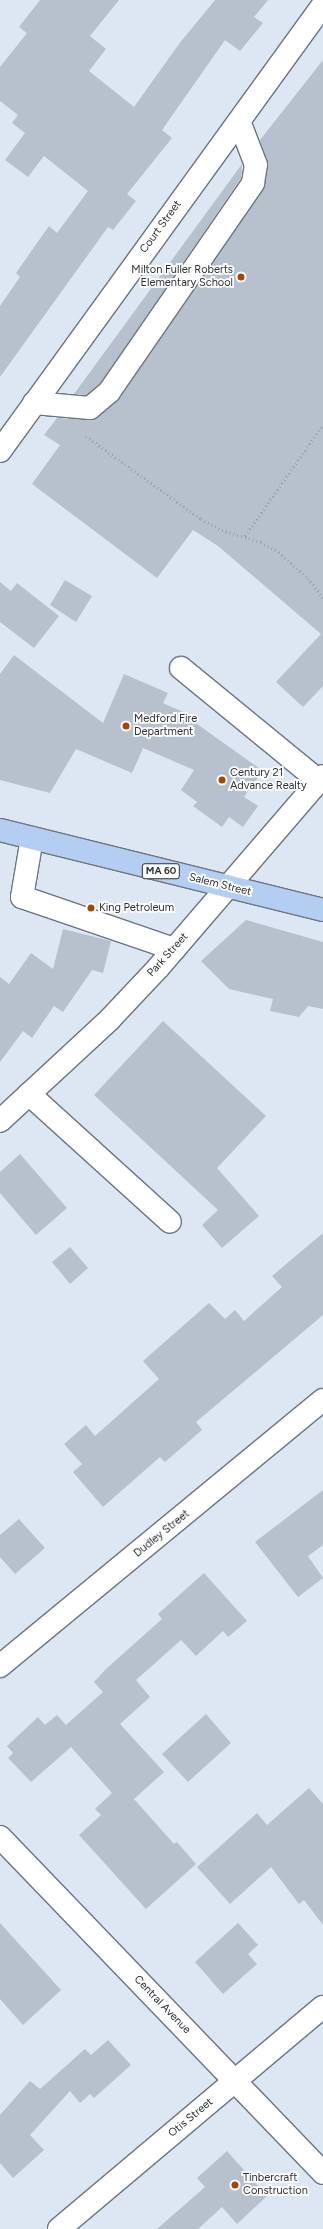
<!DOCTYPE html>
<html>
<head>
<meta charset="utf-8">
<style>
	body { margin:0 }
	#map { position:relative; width:323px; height:2229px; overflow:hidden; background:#dde6f3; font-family:Figtree,sans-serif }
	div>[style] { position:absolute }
	.building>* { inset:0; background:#b7c1cd }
	.path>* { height:2.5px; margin-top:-1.25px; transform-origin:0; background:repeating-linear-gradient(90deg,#99a0aa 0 1px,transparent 0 4px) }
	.roads { filter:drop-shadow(1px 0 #6c7580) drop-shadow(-1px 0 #6c7580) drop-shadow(0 1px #6c7580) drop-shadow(0 -1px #6c7580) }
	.minor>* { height:22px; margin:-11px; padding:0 11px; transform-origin:11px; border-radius:11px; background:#fff }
	.major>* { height:22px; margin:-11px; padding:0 11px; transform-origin:11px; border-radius:11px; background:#b3cef1 }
	.dots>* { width:11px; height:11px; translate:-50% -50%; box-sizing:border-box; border:2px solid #fff; border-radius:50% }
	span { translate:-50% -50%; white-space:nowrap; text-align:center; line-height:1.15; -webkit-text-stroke:3.5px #fff; paint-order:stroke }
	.shield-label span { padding:1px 3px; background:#fff; border:1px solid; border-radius:3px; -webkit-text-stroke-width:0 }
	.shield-label { font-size:10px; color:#2c2f34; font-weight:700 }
	.street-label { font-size:11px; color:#2c2f34 }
	.poi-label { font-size:11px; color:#2c2f34 }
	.right { translate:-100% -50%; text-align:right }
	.left { translate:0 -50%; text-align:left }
</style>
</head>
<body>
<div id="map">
	<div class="building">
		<div style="clip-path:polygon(40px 0,119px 0,90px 36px,106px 49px,89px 71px,134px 107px,179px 44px,215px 0,268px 0,254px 17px,263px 23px,240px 51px,225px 40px,162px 130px,172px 138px,127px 194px,136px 201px,113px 230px,108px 227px,0 377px,0 306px,20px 277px,16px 273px,49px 226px,57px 233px,88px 191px,44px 156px,28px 177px,5px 160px,25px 133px,12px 123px,18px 115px,0 101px,0 67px,27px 33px,19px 27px)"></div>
		<div style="clip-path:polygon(323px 60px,323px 686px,303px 707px,276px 682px,321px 634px,218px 546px,193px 530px,157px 578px,32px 484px,60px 445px,44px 435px,57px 418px,93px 420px,119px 399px,263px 190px,268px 167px,260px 140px)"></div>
		<div style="clip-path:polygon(242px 164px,241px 178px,100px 384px,86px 395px,74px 394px)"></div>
		<div style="clip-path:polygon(65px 580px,92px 596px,76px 622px,50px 605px)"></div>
		<div style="clip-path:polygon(0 582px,11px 591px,17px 583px,59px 616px,34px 648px,0 622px)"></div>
		<div style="clip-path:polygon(14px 655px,103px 723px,124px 674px,168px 693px,163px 703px,199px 719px,197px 724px,263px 771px,244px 797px,258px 806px,243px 827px,229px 817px,222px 827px,193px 806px,197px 802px,181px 790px,194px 770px,143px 748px,132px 773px,76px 749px,50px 793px,0 780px,0 674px)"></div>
		<div style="clip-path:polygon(246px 920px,323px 942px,323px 1009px,308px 1006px,299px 1017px,270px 1011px,273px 999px,229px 989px,201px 961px)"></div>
		<div style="clip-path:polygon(63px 929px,111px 941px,103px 973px,92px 970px,63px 1012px,54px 1006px,32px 1038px,23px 1031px,0 1062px,0 977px,9px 984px,31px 953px,53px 969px)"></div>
		<div style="clip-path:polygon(163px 1021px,266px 1116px,217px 1168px,259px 1216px,222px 1248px,202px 1225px,218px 1210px,94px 1095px)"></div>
		<div style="clip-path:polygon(20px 1154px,67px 1208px,36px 1235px,0 1193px,0 1172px)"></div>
		<div style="clip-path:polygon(323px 1233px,323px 1315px,196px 1422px,202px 1430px,165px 1462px,160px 1457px,103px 1507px,73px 1472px,82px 1464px,64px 1444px,86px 1425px,95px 1436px,159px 1379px,143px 1361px,209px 1303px,225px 1319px,235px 1310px,244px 1321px,282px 1287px,272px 1276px)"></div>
		<div style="clip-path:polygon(70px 1247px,88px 1268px,70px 1284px,52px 1262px)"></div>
		<div style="clip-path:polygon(323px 1490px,323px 1545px,308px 1556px,323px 1578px,298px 1597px,255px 1542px)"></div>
		<div style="clip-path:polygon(19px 1519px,45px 1548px,15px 1574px,0 1557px,0 1535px)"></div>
		<div style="clip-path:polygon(204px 1573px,247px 1621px,228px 1637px,223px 1631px,196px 1656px,181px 1640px,136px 1680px,150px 1697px,120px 1724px,164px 1772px,134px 1799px,174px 1844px,177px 1842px,196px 1864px,146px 1909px,79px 1835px,101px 1815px,95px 1809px,112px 1793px,71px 1747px,31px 1782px,8px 1758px,13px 1753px,7px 1746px,38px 1717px,45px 1725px,57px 1715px,66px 1725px,103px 1692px,94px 1682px,106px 1669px,162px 1619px,158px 1614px)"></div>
		<div style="clip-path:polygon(206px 1714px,231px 1743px,188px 1782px,162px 1754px)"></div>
		<div style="clip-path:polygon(309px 1788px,323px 1804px,323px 1925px,304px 1900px,299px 1904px,271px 1867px,230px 1904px,197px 1867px,257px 1813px,267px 1825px)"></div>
		<div style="clip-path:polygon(0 1923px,61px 1990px,23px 2025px,0 1999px)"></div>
		<div style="clip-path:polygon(238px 1923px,258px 1945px,248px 1954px,257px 1964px,223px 1994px,195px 1962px)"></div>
		<div style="clip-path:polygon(108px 2040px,131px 2065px,94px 2098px,90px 2094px,80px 2103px,70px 2091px,30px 2135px,44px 2150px,13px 2178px,0 2163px,0 2115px,30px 2081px,40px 2089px,85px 2049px,91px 2055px)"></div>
		<div style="clip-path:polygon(227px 2151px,267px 2196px,237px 2224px,222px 2207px,198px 2229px,157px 2229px,205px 2187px,197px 2178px)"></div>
	</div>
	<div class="path">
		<div style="left:86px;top:436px;width:142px;rotate:35.8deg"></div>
		<div style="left:201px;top:519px;width:24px;rotate:28deg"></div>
		<div style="left:222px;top:530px;width:41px;rotate:17.1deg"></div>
		<div style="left:261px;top:542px;width:21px;rotate:29deg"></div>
		<div style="left:279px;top:552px;width:39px;rotate:42deg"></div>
		<div style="left:308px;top:578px;width:25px;rotate:53deg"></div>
		<div style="left:245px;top:536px;width:136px;rotate:-55.1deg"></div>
	</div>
	<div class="roads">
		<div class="minor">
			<div style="left:34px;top:403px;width:56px;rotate:5.1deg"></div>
			<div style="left:90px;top:408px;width:25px;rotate:-40deg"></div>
			<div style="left:109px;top:392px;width:254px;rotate:-55.4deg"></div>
			<div style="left:253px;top:183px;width:18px;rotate:-81deg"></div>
			<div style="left:256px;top:165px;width:47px;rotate:-111.1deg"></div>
			<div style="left:0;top:451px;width:551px;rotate:-54.09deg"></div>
			<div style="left:181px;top:668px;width:178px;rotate:39.3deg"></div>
			<div style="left:32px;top:838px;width:60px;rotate:99.6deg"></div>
			<div style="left:22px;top:897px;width:161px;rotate:18.9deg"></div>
			<div style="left:29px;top:1094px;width:190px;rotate:42.2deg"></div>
			<div style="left:0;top:1121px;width:150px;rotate:-42.8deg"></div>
			<div style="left:110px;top:1019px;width:70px;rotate:-46.7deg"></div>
			<div style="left:158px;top:968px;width:253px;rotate:-49.3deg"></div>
			<div style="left:0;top:1666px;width:418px;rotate:-39.5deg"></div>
			<div style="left:0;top:1837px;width:466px;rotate:46.1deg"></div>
			<div style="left:59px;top:2229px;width:345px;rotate:-40.1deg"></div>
		</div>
		<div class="major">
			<div style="left:0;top:830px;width:333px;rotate:13.9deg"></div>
		</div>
	</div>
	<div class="dots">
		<div style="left:241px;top:277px;background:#a74505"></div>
		<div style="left:126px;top:726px;background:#a74505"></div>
		<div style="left:222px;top:780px;background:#a74505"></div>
		<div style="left:91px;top:908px;background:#a74505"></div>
		<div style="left:235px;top:2185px;background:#a74505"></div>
	</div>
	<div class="shield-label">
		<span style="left:161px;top:871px">MA 60</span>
	</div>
	<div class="street-label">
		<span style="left:161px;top:227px;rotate:-54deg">Court Street</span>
		<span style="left:220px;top:885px;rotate:14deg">Salem Street</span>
		<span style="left:168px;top:955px;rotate:-48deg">Park Street</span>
		<span style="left:162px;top:1534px;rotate:-39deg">Dudley Street</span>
		<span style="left:162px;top:2005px;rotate:46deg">Central Avenue</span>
		<span style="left:191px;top:2118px;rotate:-40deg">Otis Street</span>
	</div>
	<div class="poi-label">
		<span class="right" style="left:233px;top:277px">Milton Fuller Roberts<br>Elementary School</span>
		<span class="left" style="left:134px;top:726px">Medford Fire<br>Department</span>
		<span class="left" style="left:230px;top:780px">Century 21<br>Advance Realty</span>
		<span class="left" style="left:99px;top:908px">King Petroleum</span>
		<span class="left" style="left:243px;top:2185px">Tinbercraft<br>Construction</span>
	</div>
</div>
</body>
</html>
